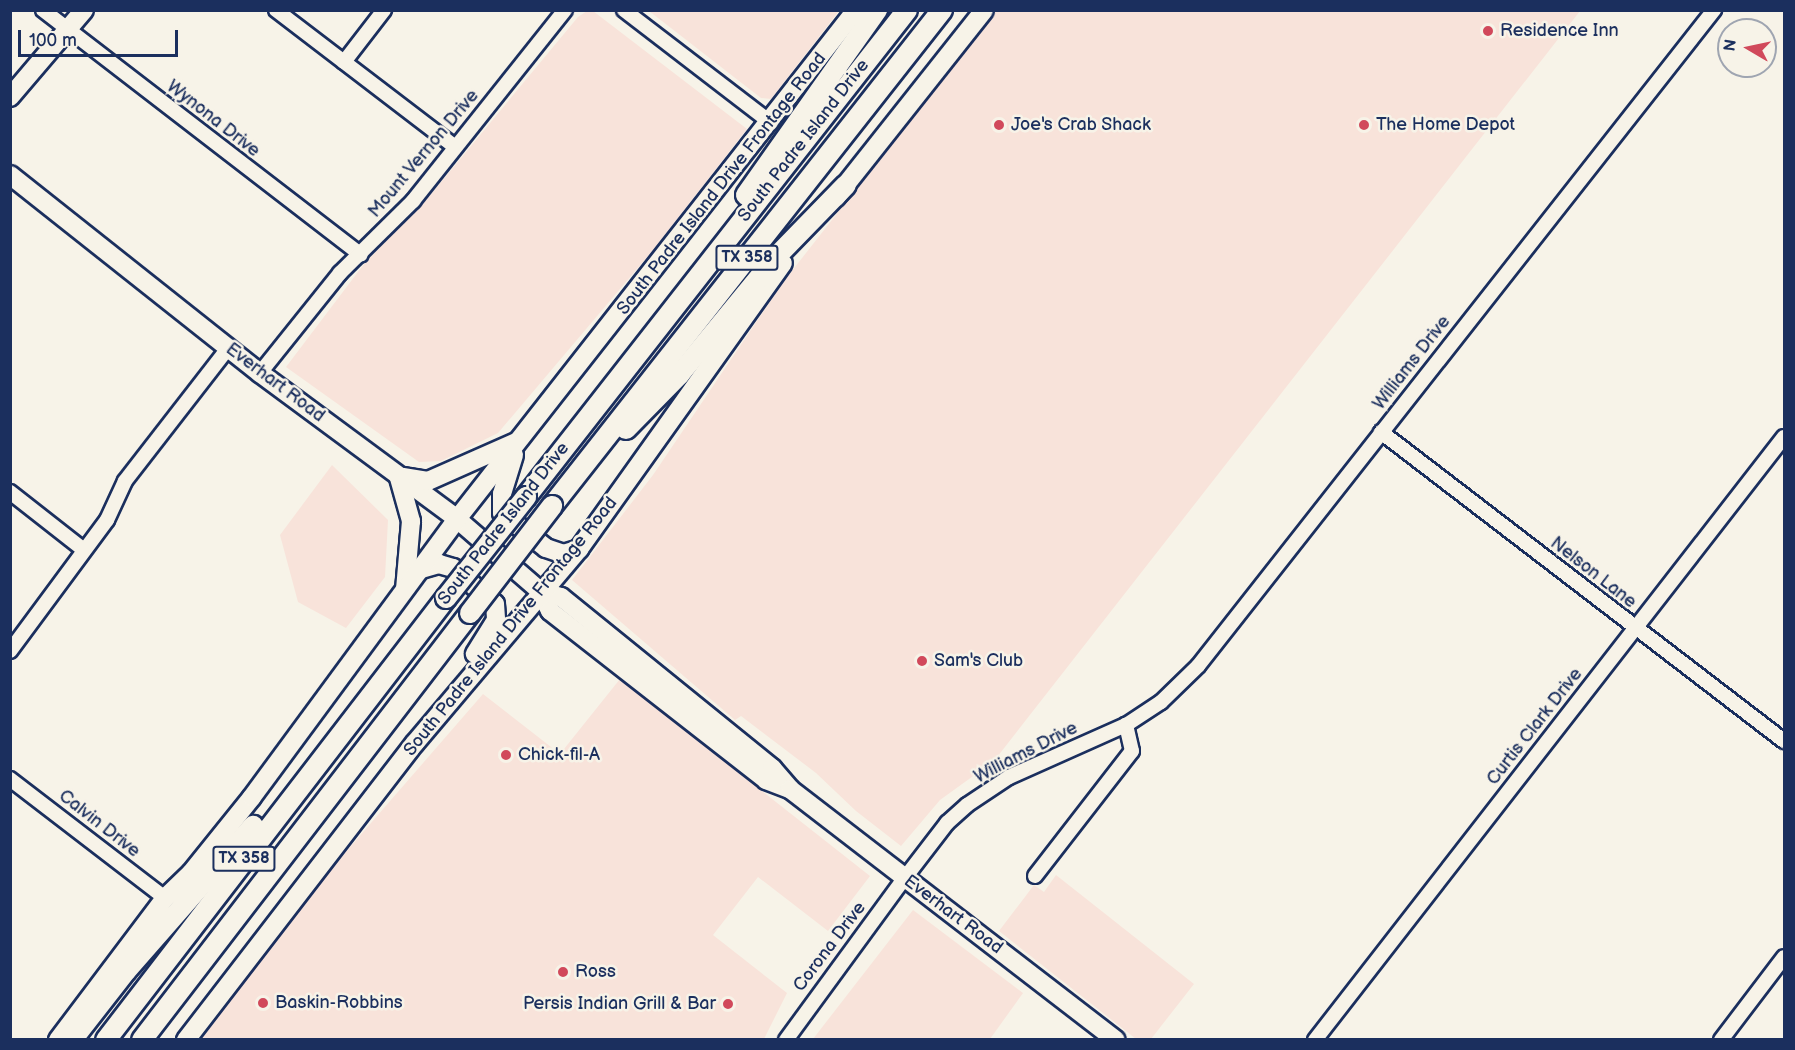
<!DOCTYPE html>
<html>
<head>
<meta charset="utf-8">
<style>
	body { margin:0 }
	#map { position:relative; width:1795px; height:1050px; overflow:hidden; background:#f7f3e8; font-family:"Balsamiq Sans",sans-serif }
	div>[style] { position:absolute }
	.built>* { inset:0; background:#f8e3da }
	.roads { filter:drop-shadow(2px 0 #1b2f5e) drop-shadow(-2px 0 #1b2f5e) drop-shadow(0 2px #1b2f5e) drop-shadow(0 -2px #1b2f5e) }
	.minor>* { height:14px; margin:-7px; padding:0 7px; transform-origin:7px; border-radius:7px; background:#f7f3e8 }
	.major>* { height:18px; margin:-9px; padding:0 9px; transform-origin:9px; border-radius:9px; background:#f7f3e8 }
	.highway>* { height:20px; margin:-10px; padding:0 10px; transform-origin:10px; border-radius:10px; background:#f7f3e8 }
	.bridges { filter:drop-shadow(2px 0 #1b2f5e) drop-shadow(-2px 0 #1b2f5e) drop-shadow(0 2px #1b2f5e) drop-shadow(0 -2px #1b2f5e) }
	.highway-bridge>* { height:20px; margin:-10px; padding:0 10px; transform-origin:10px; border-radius:10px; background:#f7f3e8 }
	.dots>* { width:16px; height:16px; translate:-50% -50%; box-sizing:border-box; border:3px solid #f7f3e8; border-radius:50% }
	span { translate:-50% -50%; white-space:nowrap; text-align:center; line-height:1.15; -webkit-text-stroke:5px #f7f3e8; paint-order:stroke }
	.shield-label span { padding:2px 4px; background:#f7f3e8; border:2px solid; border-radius:4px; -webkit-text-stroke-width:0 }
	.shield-label { font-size:16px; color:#1b2f5e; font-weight:700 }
	.poi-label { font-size:18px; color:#1b2f5e }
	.left { translate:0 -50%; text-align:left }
	.right { translate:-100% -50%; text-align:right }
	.street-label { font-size:18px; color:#1b2f5e }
	.frame { position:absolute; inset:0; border:12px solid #1b2f5e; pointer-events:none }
	.north { position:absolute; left:1717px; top:18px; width:60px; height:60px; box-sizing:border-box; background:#f7f3e8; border:2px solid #9fa5b1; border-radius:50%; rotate:279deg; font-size:16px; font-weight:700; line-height:24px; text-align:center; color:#1b2f5e }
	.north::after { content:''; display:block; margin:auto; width:21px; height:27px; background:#d1495b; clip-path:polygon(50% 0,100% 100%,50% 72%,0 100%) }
	.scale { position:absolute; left:18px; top:30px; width:160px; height:27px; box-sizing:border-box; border:3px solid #1b2f5e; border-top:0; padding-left:8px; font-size:18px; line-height:21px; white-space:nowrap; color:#1b2f5e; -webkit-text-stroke:4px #f7f3e8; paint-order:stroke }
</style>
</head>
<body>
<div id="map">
	<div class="built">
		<div style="clip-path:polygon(587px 11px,593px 11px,747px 129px,653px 250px,498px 433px,441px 461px,419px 462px,286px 367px,364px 264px,427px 199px,578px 17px)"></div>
		<div style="clip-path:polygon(649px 11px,839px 11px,771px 99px,761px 98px)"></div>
		<div style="clip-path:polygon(996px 11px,1580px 11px,994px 761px,940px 800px,901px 846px,856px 811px,816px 773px,741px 716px,735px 720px,572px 580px,653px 475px,784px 281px)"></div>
		<div style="clip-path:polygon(332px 465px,388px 520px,385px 577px,346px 628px,298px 602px,280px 535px)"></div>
		<div style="clip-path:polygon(620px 679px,870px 876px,828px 931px,758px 877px,713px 935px,787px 993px,764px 1039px,197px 1040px,298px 907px,483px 694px,560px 754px)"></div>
		<div style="clip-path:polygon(1056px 875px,1194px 984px,1151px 1039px,1136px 1039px,999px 931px,1034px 885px,1044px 892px)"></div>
		<div style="clip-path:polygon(913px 910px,1023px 993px,990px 1039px,813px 1039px)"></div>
	</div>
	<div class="roads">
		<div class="minor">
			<div style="left:43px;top:10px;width:401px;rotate:37.6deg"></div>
			<div style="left:276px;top:10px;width:225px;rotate:37.4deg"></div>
			<div style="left:624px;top:10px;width:185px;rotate:37.5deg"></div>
			<div style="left:344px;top:62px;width:66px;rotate:-52.4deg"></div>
			<div style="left:260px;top:373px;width:128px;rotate:-51.3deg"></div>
			<div style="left:340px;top:273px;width:103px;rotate:-44.6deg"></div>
			<div style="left:413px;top:201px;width:244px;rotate:-51.5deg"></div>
			<div style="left:1381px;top:432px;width:508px;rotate:37.48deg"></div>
			<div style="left:10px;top:492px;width:94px;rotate:38.1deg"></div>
			<div style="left:10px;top:651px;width:163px;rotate:-53.5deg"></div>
			<div style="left:107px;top:520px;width:43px;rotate:-65.2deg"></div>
			<div style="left:125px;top:481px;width:168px;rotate:-52.2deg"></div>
			<div style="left:10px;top:779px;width:195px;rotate:37.5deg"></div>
			<div style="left:1035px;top:876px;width:158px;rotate:-52.2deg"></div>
			<div style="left:1132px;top:751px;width:27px;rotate:-103deg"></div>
			<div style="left:786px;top:1040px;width:200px;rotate:-53.8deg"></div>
			<div style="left:904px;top:879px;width:71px;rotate:-52.5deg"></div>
			<div style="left:947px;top:823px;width:27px;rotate:-42deg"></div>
			<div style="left:967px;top:805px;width:50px;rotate:-33.7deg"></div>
			<div style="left:1009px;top:777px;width:128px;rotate:-24deg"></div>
			<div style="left:1126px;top:725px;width:42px;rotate:-33.3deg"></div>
			<div style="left:1161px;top:702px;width:52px;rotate:-44.2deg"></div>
			<div style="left:1198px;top:666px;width:835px;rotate:-51.81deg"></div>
			<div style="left:1315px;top:1040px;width:764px;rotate:-52.13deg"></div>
			<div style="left:1721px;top:1040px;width:104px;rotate:-52.8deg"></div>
		</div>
		<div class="major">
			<div style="left:10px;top:97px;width:114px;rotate:-49.6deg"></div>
			<div style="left:10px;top:175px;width:319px;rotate:38.4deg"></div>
			<div style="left:260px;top:373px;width:245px;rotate:36.5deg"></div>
			<div style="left:457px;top:519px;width:110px;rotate:40.9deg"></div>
			<div style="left:540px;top:591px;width:22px;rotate:63deg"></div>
			<div style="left:550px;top:611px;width:274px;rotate:38deg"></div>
			<div style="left:766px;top:780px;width:26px;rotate:21deg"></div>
			<div style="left:836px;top:197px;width:238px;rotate:-51.6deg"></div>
			<div style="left:514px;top:455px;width:41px;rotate:107.1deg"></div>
			<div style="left:502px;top:494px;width:19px;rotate:90deg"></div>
			<div style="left:502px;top:513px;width:56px;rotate:38.5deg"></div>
			<div style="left:546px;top:548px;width:18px;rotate:19deg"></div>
			<div style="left:563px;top:554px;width:17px;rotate:-17deg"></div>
			<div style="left:403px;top:477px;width:25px;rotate:9deg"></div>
			<div style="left:428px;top:481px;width:96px;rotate:-23.9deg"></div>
			<div style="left:399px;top:478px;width:45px;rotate:74.4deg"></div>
			<div style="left:411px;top:521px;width:68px;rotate:95deg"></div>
			<div style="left:421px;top:569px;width:19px;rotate:-16deg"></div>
			<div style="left:439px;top:564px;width:15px;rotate:16deg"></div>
			<div style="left:453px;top:568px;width:55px;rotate:40.6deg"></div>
			<div style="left:495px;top:604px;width:16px;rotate:86deg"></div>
			<div style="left:496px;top:620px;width:40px;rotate:122deg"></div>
			<div style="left:540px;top:591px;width:22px;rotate:16deg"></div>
			<div style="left:561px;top:597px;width:272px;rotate:39deg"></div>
			<div style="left:772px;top:768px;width:28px;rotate:49deg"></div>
			<div style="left:790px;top:789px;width:411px;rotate:37.6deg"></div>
			<div style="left:58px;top:1040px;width:178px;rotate:-53deg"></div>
			<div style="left:165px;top:898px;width:36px;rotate:-44deg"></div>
			<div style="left:191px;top:873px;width:97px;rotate:-51.2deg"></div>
			<div style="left:252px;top:797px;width:345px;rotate:-53.6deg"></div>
			<div style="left:457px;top:519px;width:647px;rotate:-51.91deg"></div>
			<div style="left:186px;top:1040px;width:375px;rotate:-52.4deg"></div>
			<div style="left:415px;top:743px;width:254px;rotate:-49.8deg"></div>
			<div style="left:579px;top:549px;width:351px;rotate:-54.5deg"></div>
		</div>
		<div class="highway">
			<div style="left:746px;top:195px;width:227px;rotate:-54.7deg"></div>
			<div style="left:626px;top:429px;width:76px;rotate:-45.5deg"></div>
			<div style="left:679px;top:375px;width:153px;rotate:-50.6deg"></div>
			<div style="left:776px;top:257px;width:100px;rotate:-45.8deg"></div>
			<div style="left:526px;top:497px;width:618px;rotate:-51.96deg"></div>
			<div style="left:552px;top:506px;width:631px;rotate:-51.82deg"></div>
			<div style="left:72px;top:1040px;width:88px;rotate:-52deg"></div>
			<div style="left:126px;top:971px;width:193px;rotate:-48.8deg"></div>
			<div style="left:106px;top:1040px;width:558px;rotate:-52.43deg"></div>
			<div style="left:142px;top:1040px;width:538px;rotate:-52.47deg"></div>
		</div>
	</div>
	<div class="bridges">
		<div class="highway-bridge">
			<div style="left:446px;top:598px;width:129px;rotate:-51.6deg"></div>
			<div style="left:470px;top:613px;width:135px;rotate:-52.5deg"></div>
		</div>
	</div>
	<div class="dots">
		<div style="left:1488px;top:31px;background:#d1495b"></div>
		<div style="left:999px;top:125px;background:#d1495b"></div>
		<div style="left:1364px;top:125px;background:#d1495b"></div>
		<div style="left:922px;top:661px;background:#d1495b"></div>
		<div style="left:506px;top:755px;background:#d1495b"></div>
		<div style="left:563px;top:972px;background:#d1495b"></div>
		<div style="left:263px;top:1003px;background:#d1495b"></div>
		<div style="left:728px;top:1004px;background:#d1495b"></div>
	</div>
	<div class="shield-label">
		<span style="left:747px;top:258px">TX 358</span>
		<span style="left:244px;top:859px">TX 358</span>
	</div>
	<div class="poi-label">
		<span class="left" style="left:1500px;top:31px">Residence Inn</span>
		<span class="left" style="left:1011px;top:125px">Joe's Crab Shack</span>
		<span class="left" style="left:1376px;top:125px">The Home Depot</span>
		<span class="left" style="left:934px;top:661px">Sam's Club</span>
		<span class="left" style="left:518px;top:755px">Chick-fil-A</span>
		<span class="left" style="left:575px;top:972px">Ross</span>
		<span class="left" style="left:275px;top:1003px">Baskin-Robbins</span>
		<span class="right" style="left:716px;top:1004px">Persis Indian Grill &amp; Bar</span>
	</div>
	<div class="street-label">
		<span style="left:213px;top:119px;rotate:38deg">Wynona Drive</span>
		<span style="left:804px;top:141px;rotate:-52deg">South Padre Island Drive</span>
		<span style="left:424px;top:154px;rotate:-50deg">Mount Vernon Drive</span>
		<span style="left:722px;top:184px;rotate:-52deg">South Padre Island Drive Frontage Road</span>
		<span style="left:1412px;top:363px;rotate:-52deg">Williams Drive</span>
		<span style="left:275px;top:383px;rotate:37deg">Everhart Road</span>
		<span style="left:504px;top:524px;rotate:-52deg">South Padre Island Drive</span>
		<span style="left:1593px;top:573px;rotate:38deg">Nelson Lane</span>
		<span style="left:511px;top:627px;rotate:-51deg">South Padre Island Drive Frontage Road</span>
		<span style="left:1535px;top:727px;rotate:-52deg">Curtis Clark Drive</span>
		<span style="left:1026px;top:753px;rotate:-27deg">Williams Drive</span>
		<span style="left:99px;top:824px;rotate:38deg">Calvin Drive</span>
		<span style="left:953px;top:915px;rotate:37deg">Everhart Road</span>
		<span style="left:830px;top:947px;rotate:-53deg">Corona Drive</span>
	</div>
	<div class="frame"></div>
	<div class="north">N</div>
	<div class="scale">100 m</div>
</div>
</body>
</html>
